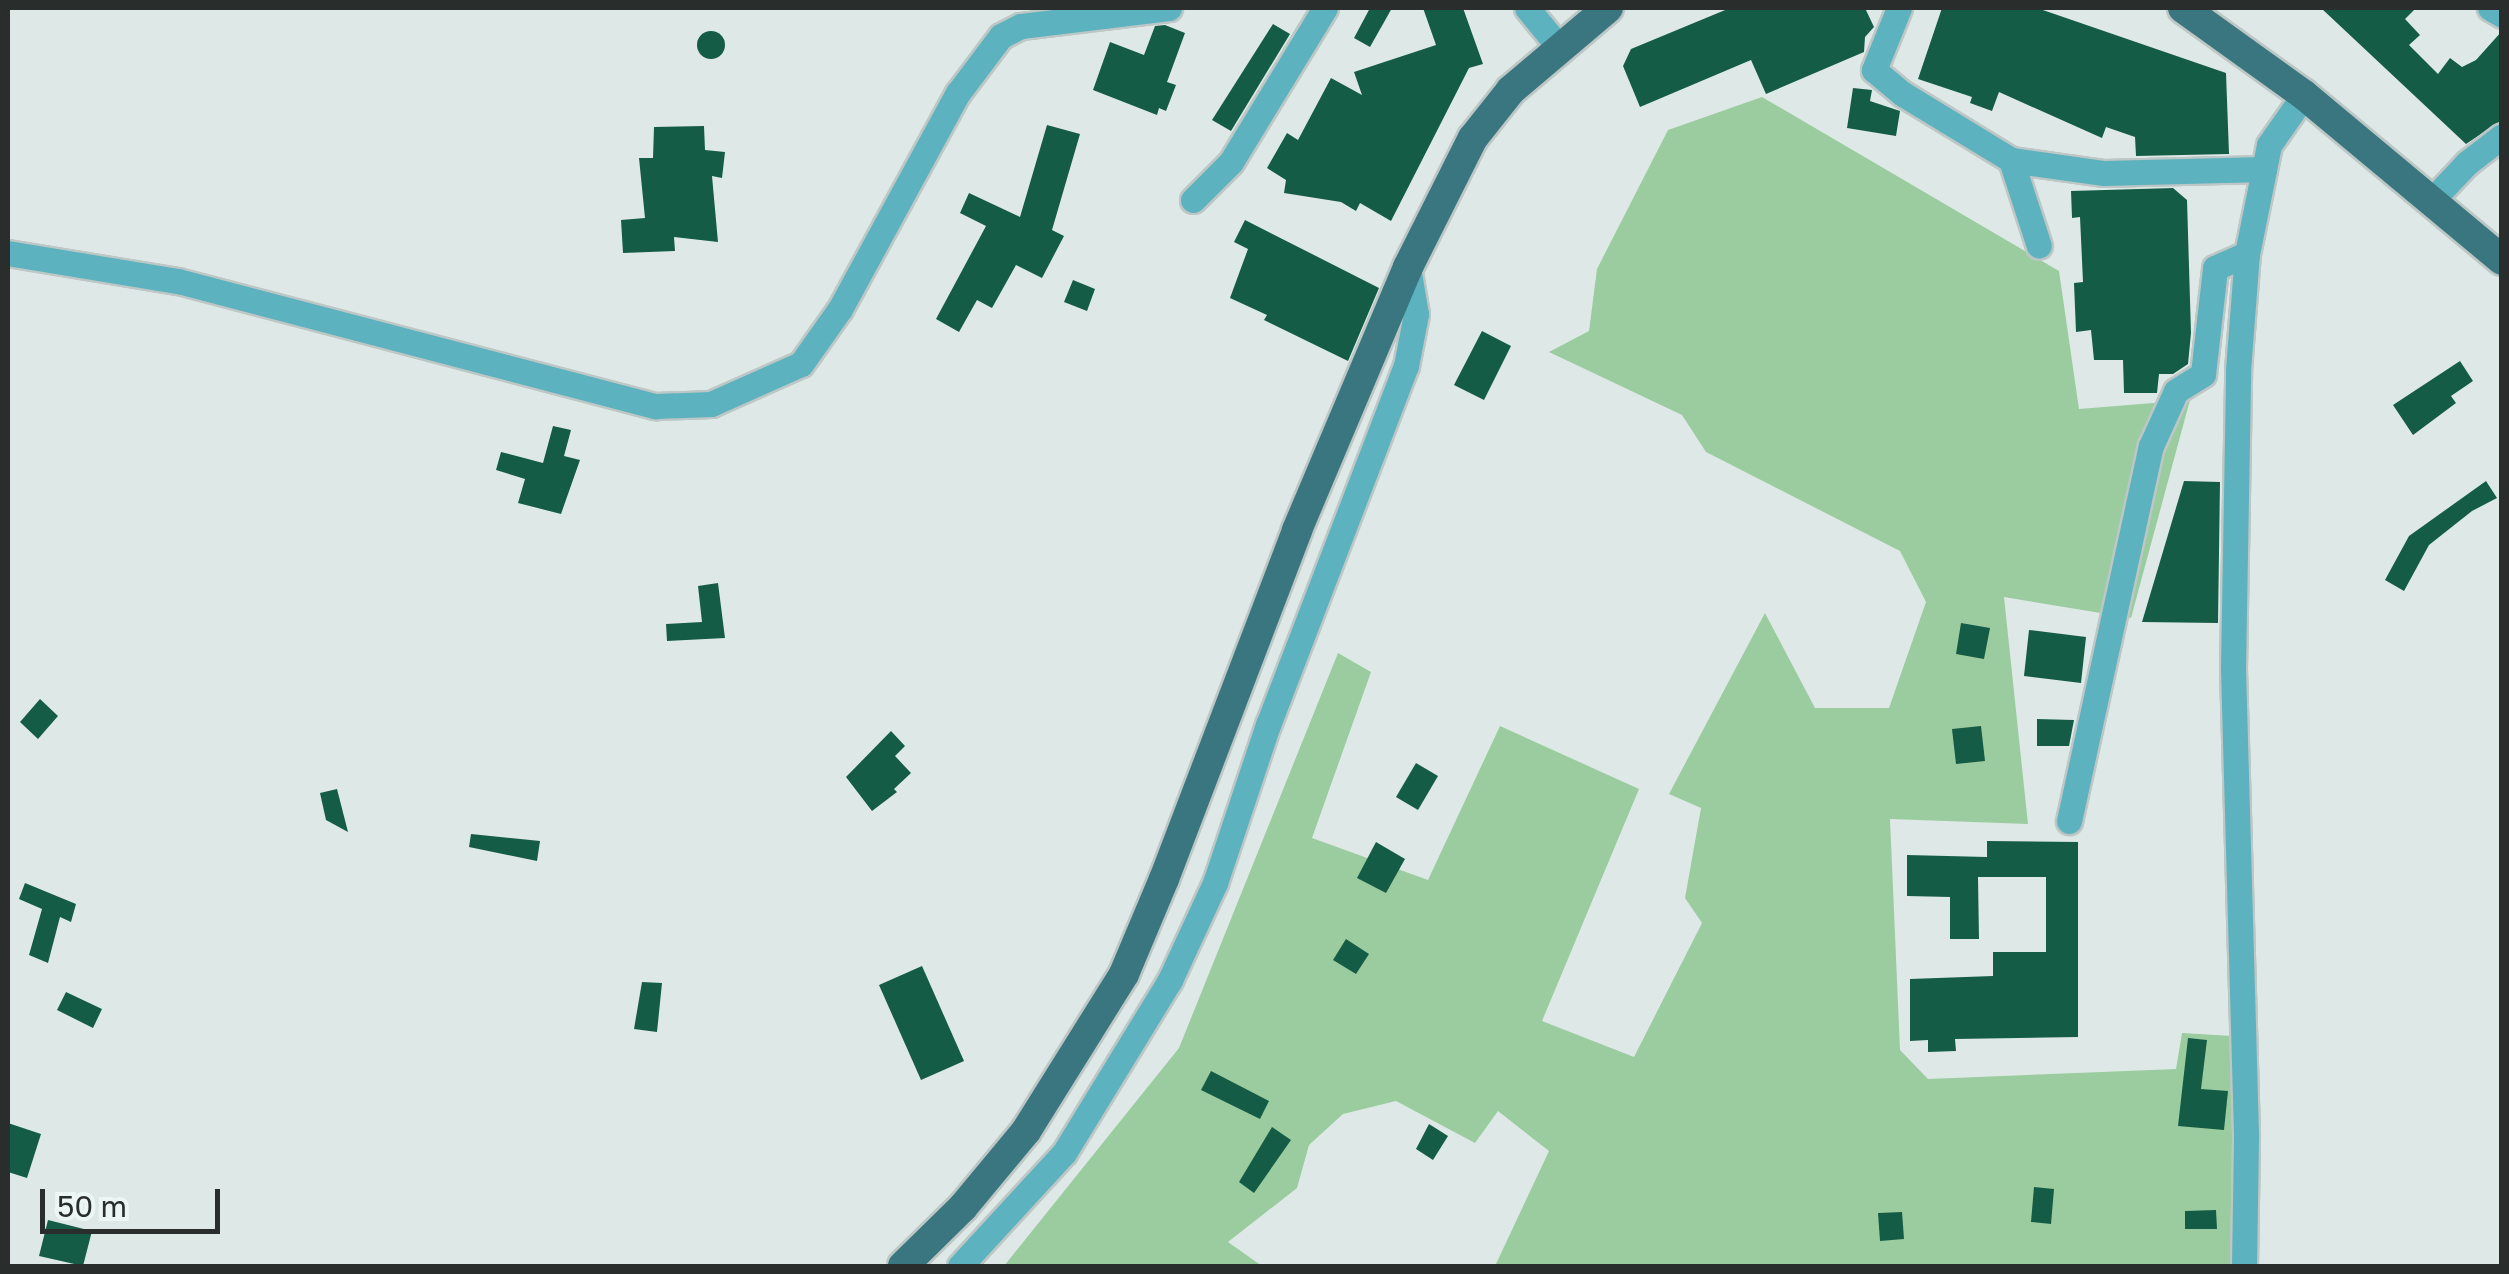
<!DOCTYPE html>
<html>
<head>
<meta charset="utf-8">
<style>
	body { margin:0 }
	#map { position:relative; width:2509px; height:1274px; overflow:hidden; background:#dee9e7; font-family:"Golos Text",sans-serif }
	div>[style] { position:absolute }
	.green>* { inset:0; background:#9bcc9f }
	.building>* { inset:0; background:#155c46 }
	.round { border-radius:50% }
	.roads { filter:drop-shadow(2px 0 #bdc7c5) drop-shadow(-2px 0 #bdc7c5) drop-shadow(0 2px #bdc7c5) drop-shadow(0 -2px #bdc7c5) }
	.minor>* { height:25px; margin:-12.5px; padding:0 12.5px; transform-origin:12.5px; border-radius:12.5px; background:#5cb2bf }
	.major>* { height:30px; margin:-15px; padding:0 15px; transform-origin:15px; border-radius:15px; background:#39767f }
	span { translate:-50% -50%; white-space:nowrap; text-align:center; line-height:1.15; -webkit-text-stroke:10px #ebf6f5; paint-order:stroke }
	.frame { position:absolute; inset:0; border:10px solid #292d2c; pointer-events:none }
	.scale { position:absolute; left:40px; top:1189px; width:180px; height:45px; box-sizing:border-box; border:5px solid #292d2c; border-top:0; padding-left:12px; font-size:30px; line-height:35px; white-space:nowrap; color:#292d2c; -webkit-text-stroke:8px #ebf6f5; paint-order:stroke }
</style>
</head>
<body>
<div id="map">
	<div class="green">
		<div style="clip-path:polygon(1762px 97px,2059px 271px,2079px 409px,2190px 400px,2131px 618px,2004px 597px,2028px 824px,1890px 819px,1900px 1050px,1928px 1079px,2176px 1069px,2182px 1033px,2233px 1036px,2237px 1266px,1495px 1266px,1549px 1151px,1498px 1111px,1475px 1143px,1396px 1101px,1343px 1114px,1309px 1145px,1297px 1188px,1228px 1242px,1262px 1266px,1004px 1266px,1179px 1048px,1338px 653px,1371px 672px,1312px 838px,1428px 880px,1500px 726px,1639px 789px,1542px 1021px,1634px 1057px,1702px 923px,1685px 898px,1701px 808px,1669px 794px,1765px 613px,1815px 708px,1889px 708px,1926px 602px,1900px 551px,1706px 452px,1682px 415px,1549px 352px,1589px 331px,1597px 269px,1668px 130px)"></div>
	</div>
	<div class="building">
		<div style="clip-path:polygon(1370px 8px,1392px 8px,1370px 47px,1354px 38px)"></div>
		<div style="clip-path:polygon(1423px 8px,1463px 8px,1483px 64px,1469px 68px,1391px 221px,1360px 203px,1356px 211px,1341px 202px,1284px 193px,1286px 180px,1267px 168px,1287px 133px,1298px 140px,1331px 78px,1362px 95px,1354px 72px,1436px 45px)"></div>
		<div style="clip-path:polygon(1730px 8px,1865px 8px,1874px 27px,1865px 37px,1864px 52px,1766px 94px,1751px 60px,1640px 107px,1623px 66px,1631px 49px)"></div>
		<div style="clip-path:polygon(1942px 8px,2037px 8px,2226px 73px,2229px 154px,2136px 156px,2135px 137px,2106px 127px,2102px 138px,1999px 92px,1992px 111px,1970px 103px,1972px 97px,1918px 79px)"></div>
		<div style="clip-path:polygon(2321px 8px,2416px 8px,2405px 19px,2420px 35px,2409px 45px,2438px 74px,2450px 58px,2462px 67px,2476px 60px,2502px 31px,2502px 120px,2466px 144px)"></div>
		<div style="clip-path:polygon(1273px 24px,1290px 34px,1231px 131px,1212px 120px)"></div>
		<div style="clip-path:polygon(1165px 25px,1185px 33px,1167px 82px,1176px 85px,1166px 111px,1159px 108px,1157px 115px,1093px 90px,1110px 42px,1144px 55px,1155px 26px)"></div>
		<div class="round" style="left:697px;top:31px;width:28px;height:28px"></div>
		<div style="clip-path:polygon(1853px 88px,1872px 90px,1870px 101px,1900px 111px,1896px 136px,1847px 128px)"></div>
		<div style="clip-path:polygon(1047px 125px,1080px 134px,1052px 230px,1064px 236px,1042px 278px,1016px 265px,992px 308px,977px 300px,959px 332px,936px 319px,986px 226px,960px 213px,969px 193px,1020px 217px)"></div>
		<div style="clip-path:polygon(704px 126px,705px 150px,725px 152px,722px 178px,712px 176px,718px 242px,674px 237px,675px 251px,623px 253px,621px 220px,645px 218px,639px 158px,653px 158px,654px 127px)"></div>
		<div style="clip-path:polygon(2173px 188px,2187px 200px,2191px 333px,2188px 364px,2173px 374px,2159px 374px,2157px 393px,2124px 393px,2123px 360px,2094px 360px,2091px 330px,2076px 332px,2074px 283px,2083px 282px,2080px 217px,2072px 218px,2071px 191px)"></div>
		<div style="clip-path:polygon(1245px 220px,1379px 288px,1348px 361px,1264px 320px,1267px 315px,1230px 298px,1248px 249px,1234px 242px)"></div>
		<div style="clip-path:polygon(1073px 280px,1095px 289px,1087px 311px,1064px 302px)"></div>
		<div style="clip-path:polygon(1482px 331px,1511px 346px,1484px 400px,1454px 385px)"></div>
		<div style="clip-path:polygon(2460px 361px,2473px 381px,2451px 396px,2456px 403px,2413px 435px,2393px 405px)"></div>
		<div style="clip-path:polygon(553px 426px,571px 430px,564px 456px,580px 460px,561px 514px,518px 503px,525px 479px,496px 470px,501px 452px,543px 463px)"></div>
		<div style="clip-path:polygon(2184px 481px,2220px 482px,2218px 623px,2142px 622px)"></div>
		<div style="clip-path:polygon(2486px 481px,2497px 498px,2472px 511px,2429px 545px,2404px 591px,2385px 580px,2409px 536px)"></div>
		<div style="clip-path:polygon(718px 583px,725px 638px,667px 641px,666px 624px,702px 622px,698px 586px)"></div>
		<div style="clip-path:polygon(1961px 623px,1990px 628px,1984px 659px,1956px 654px)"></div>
		<div style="clip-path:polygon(2029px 630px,2086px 637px,2081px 683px,2024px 676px)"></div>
		<div style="clip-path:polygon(40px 699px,58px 716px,38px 739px,20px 722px)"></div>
		<div style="clip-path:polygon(2037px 719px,2074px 720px,2069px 746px,2037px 746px)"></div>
		<div style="clip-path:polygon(1981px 726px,1985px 761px,1956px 764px,1952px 729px)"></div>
		<div style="clip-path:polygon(891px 731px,905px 746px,895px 756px,911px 773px,894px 789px,897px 792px,872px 811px,846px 777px)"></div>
		<div style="clip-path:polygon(1416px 763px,1438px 776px,1418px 810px,1396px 797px)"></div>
		<div style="clip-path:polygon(337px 789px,348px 832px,326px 820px,320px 793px)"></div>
		<div style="clip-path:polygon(471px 834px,540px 841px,537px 861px,469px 847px)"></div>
		<div style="clip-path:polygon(1987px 841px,2078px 842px,2078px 1037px,1955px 1039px,1956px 1051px,1928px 1052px,1928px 1040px,1910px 1041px,1910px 979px,1993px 976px,1993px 952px,2046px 952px,2046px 877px,1978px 877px,1979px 939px,1950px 939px,1950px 897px,1907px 896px,1907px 855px,1987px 857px)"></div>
		<div style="clip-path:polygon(1376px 842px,1405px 859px,1386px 893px,1357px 878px)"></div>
		<div style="clip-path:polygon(25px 883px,76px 904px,71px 922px,60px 917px,48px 963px,29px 955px,42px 909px,19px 899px)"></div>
		<div style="clip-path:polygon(1346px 939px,1369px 954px,1356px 974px,1333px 960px)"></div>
		<div style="clip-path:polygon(922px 966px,964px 1061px,921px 1080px,879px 985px)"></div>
		<div style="clip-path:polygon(642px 982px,662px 983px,657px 1032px,634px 1029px)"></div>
		<div style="clip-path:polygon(66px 992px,102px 1009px,93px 1028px,57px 1010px)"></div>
		<div style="clip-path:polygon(2188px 1038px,2207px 1040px,2201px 1089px,2228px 1091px,2224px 1130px,2178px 1126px)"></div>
		<div style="clip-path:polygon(1211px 1071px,1269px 1101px,1260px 1119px,1201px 1090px)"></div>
		<div style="clip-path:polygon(8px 1123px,41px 1134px,27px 1178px,8px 1172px)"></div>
		<div style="clip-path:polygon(1429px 1124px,1448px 1136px,1433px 1160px,1416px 1149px)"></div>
		<div style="clip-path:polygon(1272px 1127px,1291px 1140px,1254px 1193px,1239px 1182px)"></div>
		<div style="clip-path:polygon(2034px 1187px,2054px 1189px,2051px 1224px,2031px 1222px)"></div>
		<div style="clip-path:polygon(2216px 1210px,2217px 1229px,2185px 1229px,2185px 1211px)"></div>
		<div style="clip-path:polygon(1902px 1212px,1904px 1239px,1880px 1241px,1878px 1213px)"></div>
		<div style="clip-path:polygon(48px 1220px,92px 1231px,83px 1266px,39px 1256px)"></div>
	</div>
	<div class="roads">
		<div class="minor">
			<div style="left:1527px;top:8px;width:50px;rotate:50.6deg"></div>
			<div style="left:1899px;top:8px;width:67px;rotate:112deg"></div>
			<div style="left:1874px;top:70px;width:38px;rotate:40deg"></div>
			<div style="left:1903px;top:94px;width:127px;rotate:31.4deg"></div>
			<div style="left:2011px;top:160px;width:94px;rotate:8deg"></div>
			<div style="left:2104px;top:173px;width:160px;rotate:-1.4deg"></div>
			<div style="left:2490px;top:8px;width:14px;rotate:30deg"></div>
			<div style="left:2011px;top:160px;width:90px;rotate:72deg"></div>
			<div style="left:2433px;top:199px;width:50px;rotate:-46.6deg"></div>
			<div style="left:2467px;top:163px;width:44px;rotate:-37.6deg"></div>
			<div style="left:1193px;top:200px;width:54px;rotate:-45deg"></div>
			<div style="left:1231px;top:162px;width:180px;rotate:-58.6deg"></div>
			<div style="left:8px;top:253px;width:172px;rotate:9.4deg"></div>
			<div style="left:178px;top:281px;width:494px;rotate:14.7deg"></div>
			<div style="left:656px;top:406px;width:55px;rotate:-2.1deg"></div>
			<div style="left:711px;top:404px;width:98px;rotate:-24deg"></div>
			<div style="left:801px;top:364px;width:67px;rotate:-54.7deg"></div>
			<div style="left:840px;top:309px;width:246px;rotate:-61.4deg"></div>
			<div style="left:958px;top:93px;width:71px;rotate:-53deg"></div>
			<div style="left:1001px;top:36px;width:22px;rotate:-27deg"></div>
			<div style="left:1021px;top:26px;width:149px;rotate:-6.9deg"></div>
			<div style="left:2069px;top:821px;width:384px;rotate:-77.7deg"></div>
			<div style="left:2151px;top:446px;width:60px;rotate:-65.6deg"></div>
			<div style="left:2176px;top:391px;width:32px;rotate:-32deg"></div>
			<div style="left:2203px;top:374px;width:107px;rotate:-83.5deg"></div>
			<div style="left:2215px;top:268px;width:35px;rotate:-24deg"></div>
			<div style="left:960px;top:1266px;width:154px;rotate:-47.4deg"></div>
			<div style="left:1064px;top:1153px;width:203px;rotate:-58.5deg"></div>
			<div style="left:1170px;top:980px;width:107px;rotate:-65.1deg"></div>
			<div style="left:1215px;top:883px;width:167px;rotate:-71.5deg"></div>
			<div style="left:1268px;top:725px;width:385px;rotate:-69deg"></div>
			<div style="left:1406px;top:366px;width:53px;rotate:-79.1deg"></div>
			<div style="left:1416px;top:314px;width:48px;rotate:-99.7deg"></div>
			<div style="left:2244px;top:1266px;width:132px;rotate:-89.1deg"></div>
			<div style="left:2246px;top:1134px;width:466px;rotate:-91.6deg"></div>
			<div style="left:2233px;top:668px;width:298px;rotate:-89deg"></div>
			<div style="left:2238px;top:370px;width:116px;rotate:-85.6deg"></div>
			<div style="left:2247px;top:254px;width:111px;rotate:-78.6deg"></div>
			<div style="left:2269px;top:145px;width:61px;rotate:-55deg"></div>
		</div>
		<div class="major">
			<div style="left:2183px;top:8px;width:149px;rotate:35.7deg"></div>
			<div style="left:2304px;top:95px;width:258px;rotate:39.8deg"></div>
			<div style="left:903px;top:1266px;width:84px;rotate:-44.5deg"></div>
			<div style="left:963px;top:1207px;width:99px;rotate:-50.3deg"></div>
			<div style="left:1026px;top:1131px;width:185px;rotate:-58deg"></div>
			<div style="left:1124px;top:974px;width:103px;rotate:-67.2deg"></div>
			<div style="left:1164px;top:879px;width:373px;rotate:-69.1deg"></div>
			<div style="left:1297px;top:530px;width:285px;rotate:-67.1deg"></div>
			<div style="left:1408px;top:267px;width:144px;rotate:-63.3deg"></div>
			<div style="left:1473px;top:138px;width:61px;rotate:-51.6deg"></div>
			<div style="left:1511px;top:90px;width:127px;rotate:-40.2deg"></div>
		</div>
	</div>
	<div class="frame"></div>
	<div class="scale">50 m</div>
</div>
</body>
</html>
